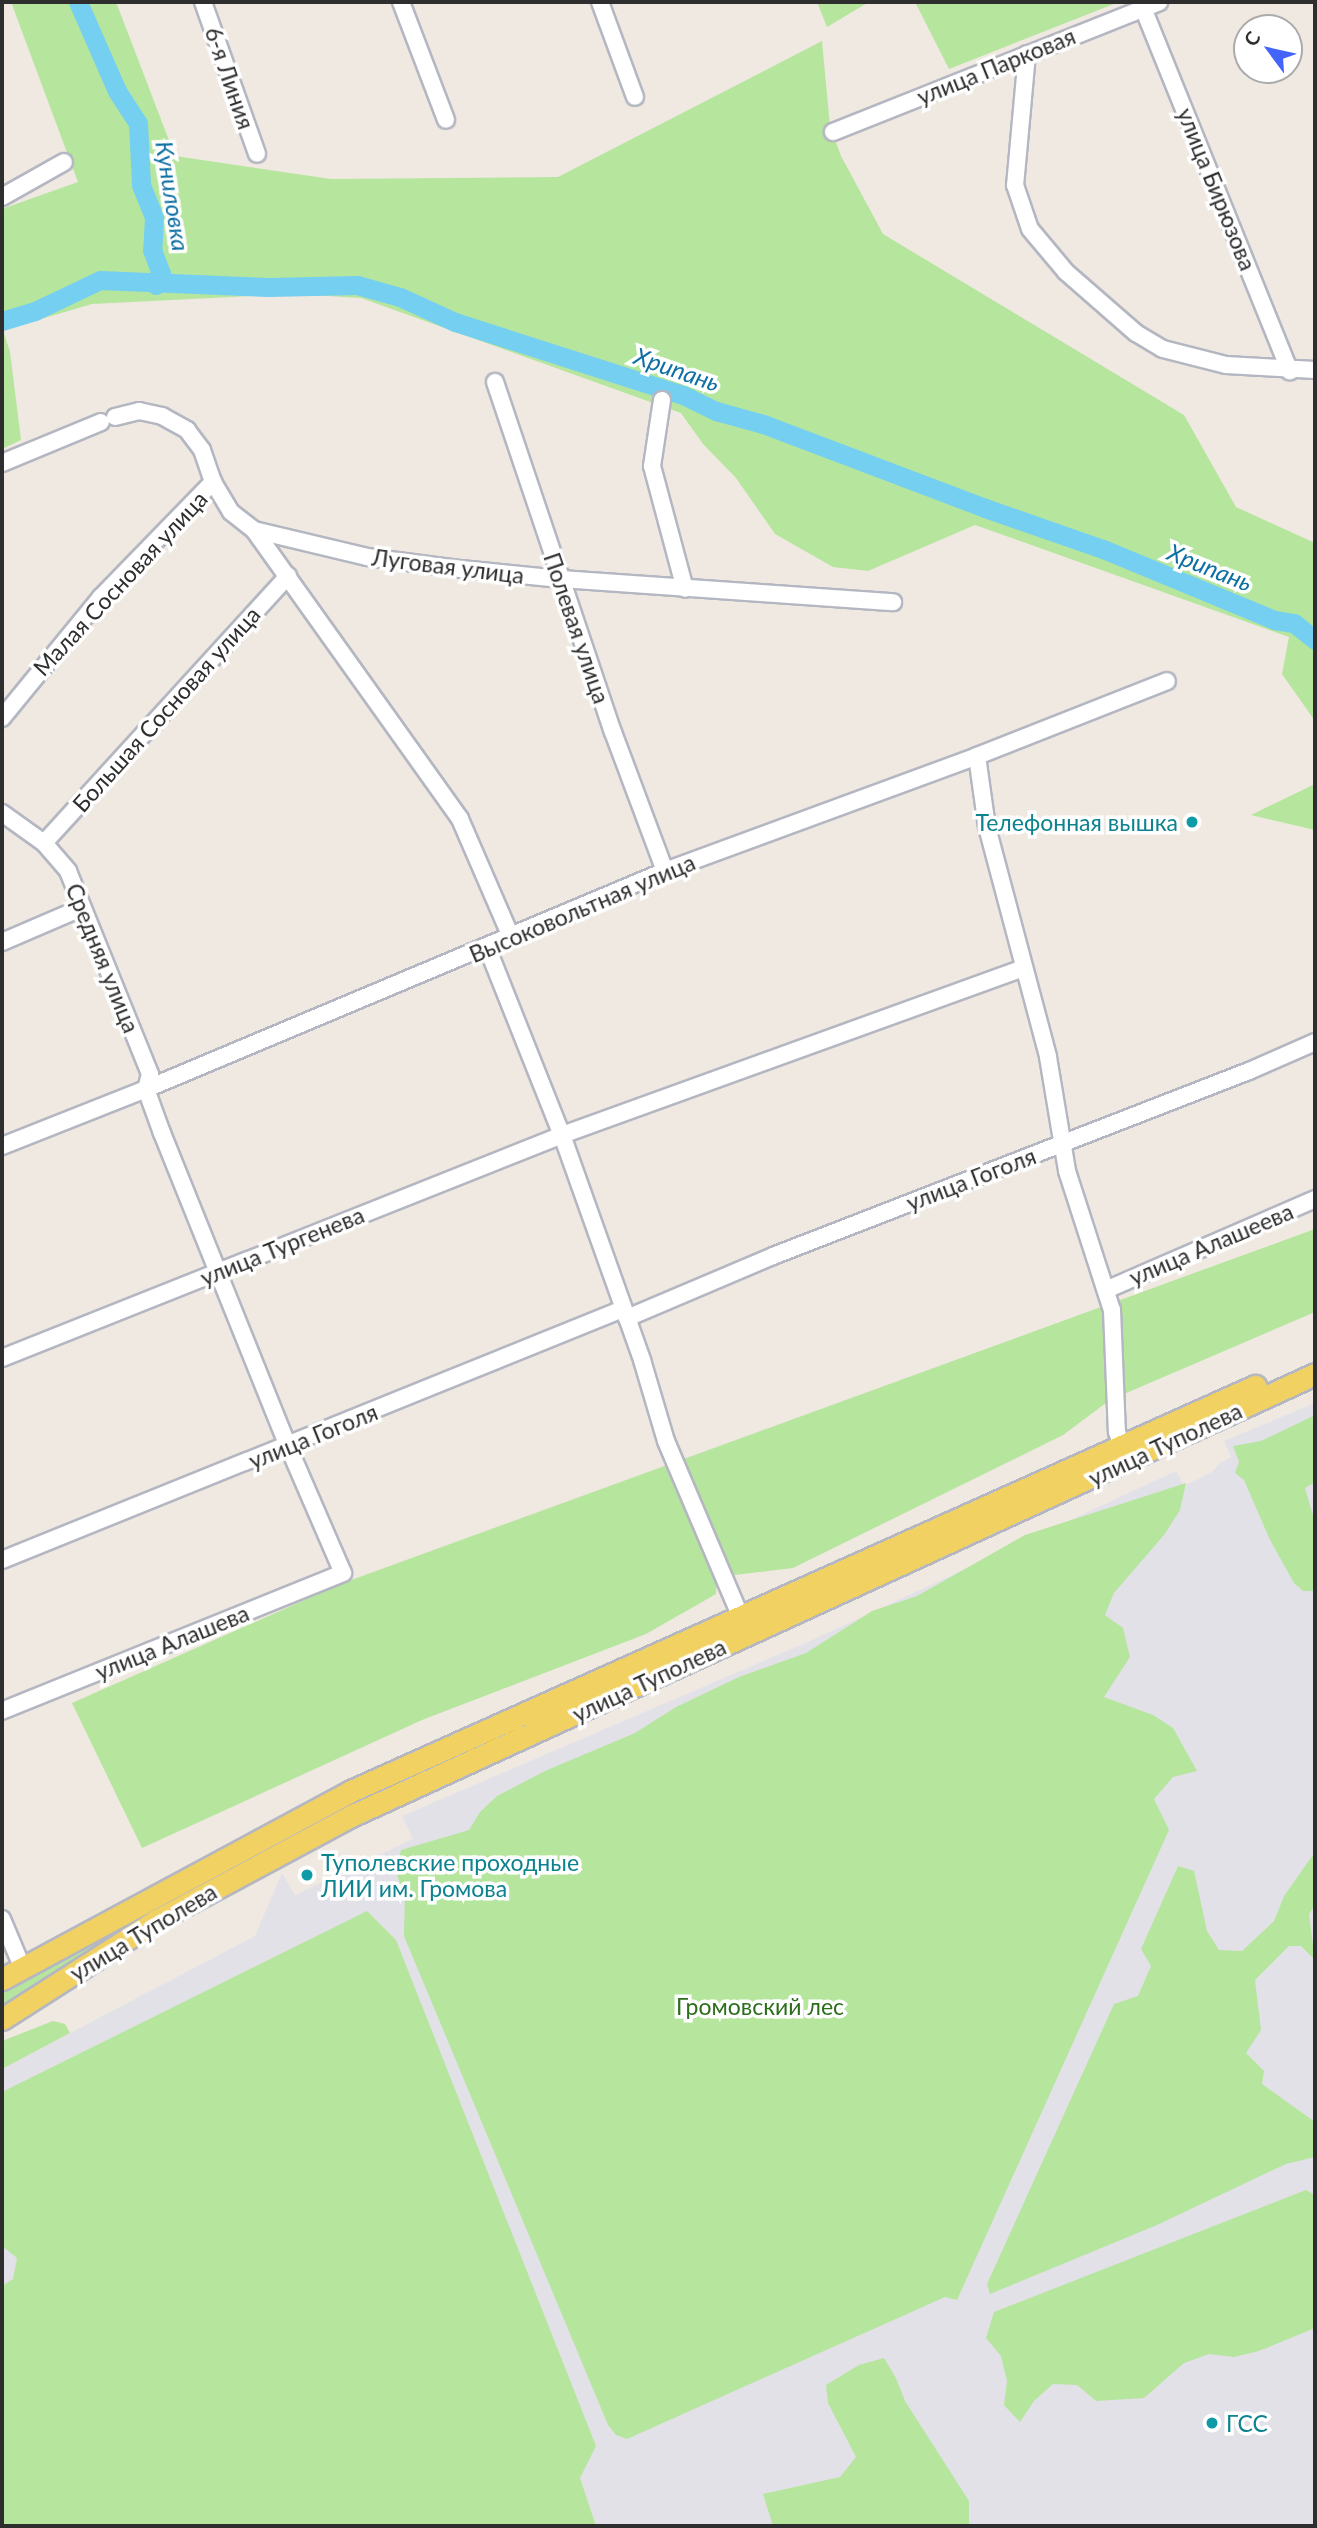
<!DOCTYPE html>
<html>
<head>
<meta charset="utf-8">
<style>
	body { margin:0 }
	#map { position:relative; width:1317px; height:2528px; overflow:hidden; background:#efe9e1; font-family:Lato,sans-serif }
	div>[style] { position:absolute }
	.industrial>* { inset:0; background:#e3e1e8 }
	.green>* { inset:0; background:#b6e59e }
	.river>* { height:19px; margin:-9.5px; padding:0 9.5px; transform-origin:9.5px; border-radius:9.5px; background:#75cff0 }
	.roads { filter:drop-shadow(2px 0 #b4b7c1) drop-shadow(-2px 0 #b4b7c1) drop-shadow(0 2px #b4b7c1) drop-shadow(0 -2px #b4b7c1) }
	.minor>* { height:16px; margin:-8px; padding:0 8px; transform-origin:8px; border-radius:8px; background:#fff }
	.major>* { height:21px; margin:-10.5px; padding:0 10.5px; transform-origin:10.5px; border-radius:10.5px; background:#f2d163 }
	.dots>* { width:19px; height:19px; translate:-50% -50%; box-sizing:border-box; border:4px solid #fff; border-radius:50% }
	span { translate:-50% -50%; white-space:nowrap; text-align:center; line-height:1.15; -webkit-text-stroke:7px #fff; paint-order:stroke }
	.street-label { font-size:23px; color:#2e2e2e }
	.culture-label { font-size:23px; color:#0d838f }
	.right { translate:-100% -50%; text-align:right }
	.left { translate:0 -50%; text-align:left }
	.park-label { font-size:23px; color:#2c6e1b }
	.water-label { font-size:24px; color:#0d6fa3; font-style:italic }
	.frame { position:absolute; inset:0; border:4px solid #2e2e2e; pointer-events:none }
	.north { position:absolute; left:1233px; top:14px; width:70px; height:70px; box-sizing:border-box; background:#fff; border:2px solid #ababab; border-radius:50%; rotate:303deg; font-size:19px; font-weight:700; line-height:28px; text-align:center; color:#2e2e2e }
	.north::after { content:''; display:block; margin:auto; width:24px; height:32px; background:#4264fb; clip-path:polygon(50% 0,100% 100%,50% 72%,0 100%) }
</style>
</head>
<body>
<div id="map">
	<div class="industrial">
		<div style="clip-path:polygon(1315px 1403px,1315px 2526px,2px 2526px,2px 2069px,255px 1936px,282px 1873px,295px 1895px,413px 1839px,402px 1816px,810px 1641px,1176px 1471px,1184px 1486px,1212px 1472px,1219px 1464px,1231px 1457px,1224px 1441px)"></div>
	</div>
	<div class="green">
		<div style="clip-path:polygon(11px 2px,116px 2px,175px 156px,331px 179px,558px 177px,822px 41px,830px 126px,841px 156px,883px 234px,1184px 415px,1236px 507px,1315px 543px,1315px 721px,1282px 674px,1289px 637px,975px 525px,868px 571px,833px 567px,775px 534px,736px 478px,703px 444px,681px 413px,361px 298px,293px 294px,92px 304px,3px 330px,10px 352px,21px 440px,2px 449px,2px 209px,78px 182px)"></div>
		<div style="clip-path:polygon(817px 2px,869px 2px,827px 27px)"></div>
		<div style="clip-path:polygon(915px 2px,1119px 2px,949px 69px)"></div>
		<div style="clip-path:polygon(1315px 784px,1315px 830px,1251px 815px)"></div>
		<div style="clip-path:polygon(1315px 1229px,1315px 1312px,1110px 1400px,1063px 1435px,793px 1568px,717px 1577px,716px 1594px,646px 1634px,422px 1720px,142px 1848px,72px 1703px,343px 1583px)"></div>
		<div style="clip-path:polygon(1313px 1416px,1315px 1482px,1305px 1488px,1315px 1522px,1315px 1591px,1303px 1591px,1294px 1583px,1270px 1540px,1244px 1480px,1235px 1473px,1239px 1462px,1233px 1446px,1261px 1441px)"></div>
		<div style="clip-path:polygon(1186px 1483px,1180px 1510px,1164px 1535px,1114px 1593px,1105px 1615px,1123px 1628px,1130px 1657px,1104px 1697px,1153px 1715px,1173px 1728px,1197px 1771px,1173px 1777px,1154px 1799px,1169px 1830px,957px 2300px,945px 2297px,627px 2439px,616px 2435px,608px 2425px,404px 1936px,405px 1895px,396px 1873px,401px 1850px,469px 1830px,480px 1812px,497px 1796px,545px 1771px,635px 1733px,676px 1707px,739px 1677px,806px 1653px,872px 1611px,917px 1596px,1025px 1535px)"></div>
		<div style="clip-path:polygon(1315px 1852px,1315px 1905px,1309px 1914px,1315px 1960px,1301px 1946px,1289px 1946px,1255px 1980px,1261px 2030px,1246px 2053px,1264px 2071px,1262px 2084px,1315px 2122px,1315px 2157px,1286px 2164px,1157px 2225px,990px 2294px,987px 2284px,1114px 2004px,1138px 1996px,1151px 1966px,1141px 1949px,1178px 1866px,1194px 1871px,1207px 1931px,1219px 1950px,1242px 1951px,1274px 1921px,1284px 1896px)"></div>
		<div style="clip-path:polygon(367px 1911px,396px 1940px,596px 2446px,580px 2478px,596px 2526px,2px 2526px,2px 2286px,13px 2279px,17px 2258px,2px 2246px,2px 2092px)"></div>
		<div style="clip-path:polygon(113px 1929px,116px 1935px,2px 2006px,2px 1986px)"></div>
		<div style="clip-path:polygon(53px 2021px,65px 2024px,70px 2033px,2px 2069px,2px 2041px)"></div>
		<div style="clip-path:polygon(1306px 2190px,1315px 2195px,1315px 2328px,1259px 2351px,1234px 2357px,1209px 2354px,1184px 2363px,1144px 2398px,1096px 2401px,1077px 2385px,1053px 2384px,1034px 2401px,1020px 2422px,1004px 2405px,1007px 2381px,1001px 2356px,986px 2338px,994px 2312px)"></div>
		<div style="clip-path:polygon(884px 2358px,896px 2378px,905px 2401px,969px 2501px,969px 2526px,773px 2526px,763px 2494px,840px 2477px,856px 2457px,828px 2403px,826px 2385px,859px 2365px)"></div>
	</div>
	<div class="river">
		<div style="left:78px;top:2px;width:97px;rotate:66.3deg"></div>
		<div style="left:117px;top:91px;width:38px;rotate:57deg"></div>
		<div style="left:138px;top:123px;width:62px;rotate:87.2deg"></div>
		<div style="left:141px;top:185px;width:35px;rotate:68deg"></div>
		<div style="left:154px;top:217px;width:33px;rotate:93deg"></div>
		<div style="left:152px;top:250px;width:25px;rotate:69deg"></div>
		<div style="left:161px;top:273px;width:13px;rotate:113deg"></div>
		<div style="left:2px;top:321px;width:34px;rotate:-17deg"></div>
		<div style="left:35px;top:311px;width:72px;rotate:-25.5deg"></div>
		<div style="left:100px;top:280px;width:169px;rotate:2.4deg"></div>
		<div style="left:269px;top:287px;width:88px;rotate:-1.3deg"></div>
		<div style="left:357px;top:285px;width:45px;rotate:15.6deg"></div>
		<div style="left:400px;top:297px;width:60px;rotate:24.4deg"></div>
		<div style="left:455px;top:322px;width:239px;rotate:17.8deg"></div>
		<div style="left:683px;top:395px;width:37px;rotate:26deg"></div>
		<div style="left:716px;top:411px;width:49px;rotate:15.5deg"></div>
		<div style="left:763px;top:424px;width:237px;rotate:20.7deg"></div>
		<div style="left:985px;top:508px;width:125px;rotate:19.2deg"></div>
		<div style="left:1103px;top:549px;width:185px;rotate:22.5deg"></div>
		<div style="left:1274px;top:620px;width:20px;rotate:9deg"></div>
		<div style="left:1294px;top:623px;width:27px;rotate:39deg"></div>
	</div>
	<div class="roads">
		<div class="minor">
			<div style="left:203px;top:2px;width:161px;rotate:70.4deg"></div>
			<div style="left:401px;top:2px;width:126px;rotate:69.1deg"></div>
			<div style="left:600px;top:2px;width:101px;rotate:69.8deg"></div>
			<div style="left:1143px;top:8px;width:392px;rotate:68deg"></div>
			<div style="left:1027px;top:54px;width:132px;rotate:95.2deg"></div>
			<div style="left:1015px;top:185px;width:46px;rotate:71.2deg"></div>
			<div style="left:1030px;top:229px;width:56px;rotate:50.1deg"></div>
			<div style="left:1066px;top:272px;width:93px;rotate:41.1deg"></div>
			<div style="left:1136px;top:333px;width:31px;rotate:31deg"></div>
			<div style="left:1163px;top:349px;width:65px;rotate:14.3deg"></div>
			<div style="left:1226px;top:365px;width:89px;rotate:3.2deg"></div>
			<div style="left:833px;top:132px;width:351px;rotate:-21.7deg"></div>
			<div style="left:2px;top:197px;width:71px;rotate:-29.4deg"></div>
			<div style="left:495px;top:382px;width:369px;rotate:71.4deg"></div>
			<div style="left:613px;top:732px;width:148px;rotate:69.5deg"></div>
			<div style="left:662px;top:400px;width:67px;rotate:98.6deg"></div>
			<div style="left:652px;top:466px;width:127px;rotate:75deg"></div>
			<div style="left:115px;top:417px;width:25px;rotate:-14deg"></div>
			<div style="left:139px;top:411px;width:24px;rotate:12deg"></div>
			<div style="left:162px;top:416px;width:29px;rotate:29deg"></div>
			<div style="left:187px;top:430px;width:25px;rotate:53deg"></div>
			<div style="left:202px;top:450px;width:34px;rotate:71deg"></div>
			<div style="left:213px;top:482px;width:35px;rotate:59deg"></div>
			<div style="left:231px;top:512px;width:29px;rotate:38deg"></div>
			<div style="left:254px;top:530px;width:355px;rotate:54.5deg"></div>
			<div style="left:460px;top:819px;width:129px;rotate:66.6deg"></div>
			<div style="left:2px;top:463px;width:107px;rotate:-22.5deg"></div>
			<div style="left:254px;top:530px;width:116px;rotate:13.4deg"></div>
			<div style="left:367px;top:557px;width:95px;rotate:7.3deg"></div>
			<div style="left:461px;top:569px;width:100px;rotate:5.7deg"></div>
			<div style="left:561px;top:579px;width:333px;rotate:4deg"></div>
			<div style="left:2px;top:718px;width:156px;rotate:-50.7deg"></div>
			<div style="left:101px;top:597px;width:161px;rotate:-45.8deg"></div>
			<div style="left:977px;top:756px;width:72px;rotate:82deg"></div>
			<div style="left:987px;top:827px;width:238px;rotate:75.1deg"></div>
			<div style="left:1048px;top:1057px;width:116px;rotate:80.5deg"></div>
			<div style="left:1067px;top:1171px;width:146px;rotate:72.1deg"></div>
			<div style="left:1112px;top:1310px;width:122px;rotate:87.7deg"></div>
			<div style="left:1117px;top:1432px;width:15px;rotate:70deg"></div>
			<div style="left:2px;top:813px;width:52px;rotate:35.5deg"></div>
			<div style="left:44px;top:843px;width:37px;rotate:49deg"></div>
			<div style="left:68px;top:871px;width:219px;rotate:68deg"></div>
			<div style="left:150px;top:1074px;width:16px;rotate:105deg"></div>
			<div style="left:146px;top:1089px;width:47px;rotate:70deg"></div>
			<div style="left:162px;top:1133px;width:337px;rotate:68.1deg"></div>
			<div style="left:288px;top:1446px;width:138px;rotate:66.6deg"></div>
			<div style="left:343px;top:1573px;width:368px;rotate:158deg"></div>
			<div style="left:44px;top:843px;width:362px;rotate:-47.6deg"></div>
			<div style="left:2px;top:942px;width:86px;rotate:-23.3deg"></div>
			<div style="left:487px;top:947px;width:202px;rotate:68.3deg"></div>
			<div style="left:562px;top:1135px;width:239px;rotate:70.4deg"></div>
			<div style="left:642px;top:1360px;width:84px;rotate:73.5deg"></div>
			<div style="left:666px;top:1441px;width:192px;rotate:67deg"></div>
			<div style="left:2px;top:1146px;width:155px;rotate:-21.6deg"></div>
			<div style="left:146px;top:1089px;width:563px;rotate:-22.78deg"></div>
			<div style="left:665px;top:871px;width:333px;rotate:-20.2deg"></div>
			<div style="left:977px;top:756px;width:204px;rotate:-21.5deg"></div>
			<div style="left:1106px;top:1290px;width:228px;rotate:-23.5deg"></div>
			<div style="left:627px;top:1318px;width:159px;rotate:-23deg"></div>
			<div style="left:773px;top:1256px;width:511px;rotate:-21.24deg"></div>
			<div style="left:1249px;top:1071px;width:72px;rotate:-23.7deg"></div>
			<div style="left:2px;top:1358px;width:603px;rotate:-21.71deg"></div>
			<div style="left:562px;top:1135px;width:491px;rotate:-19.9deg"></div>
			<div style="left:2px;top:1560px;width:670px;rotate:-22.01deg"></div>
			<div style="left:2px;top:1919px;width:54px;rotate:67.2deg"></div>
		</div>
		<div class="major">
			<div style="left:2px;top:1979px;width:396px;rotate:-28.3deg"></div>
			<div style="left:351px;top:1791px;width:991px;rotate:-24.13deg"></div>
			<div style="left:2px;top:2019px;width:184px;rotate:-32.6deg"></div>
			<div style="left:157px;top:1920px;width:220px;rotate:-28.2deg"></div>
			<div style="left:351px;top:1816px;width:1060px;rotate:-24.63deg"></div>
		</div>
	</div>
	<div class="dots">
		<div style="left:1192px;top:822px;background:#0f9aa8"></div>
		<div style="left:307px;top:1875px;background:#0f9aa8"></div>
		<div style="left:1212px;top:2423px;background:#0f9aa8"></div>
	</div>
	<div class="street-label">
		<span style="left:996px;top:66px;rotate:-22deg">улица Парковая</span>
		<span style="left:230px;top:78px;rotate:71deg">6-я Линия</span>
		<span style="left:1217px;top:189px;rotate:68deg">улица Бирюзова</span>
		<span style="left:448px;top:566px;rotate:7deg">Луговая улица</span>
		<span style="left:120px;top:583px;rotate:-47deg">Малая Сосновая улица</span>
		<span style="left:577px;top:628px;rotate:71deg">Полевая улица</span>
		<span style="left:166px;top:709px;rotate:-48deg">Большая Сосновая улица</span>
		<span style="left:582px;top:908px;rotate:-23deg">Высоковольтная улица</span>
		<span style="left:103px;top:958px;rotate:68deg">Средняя улица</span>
		<span style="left:971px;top:1179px;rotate:-21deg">улица Гоголя</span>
		<span style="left:1211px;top:1244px;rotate:-23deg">улица Алашеева</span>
		<span style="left:282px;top:1246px;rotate:-22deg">улица Тургенева</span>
		<span style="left:313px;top:1436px;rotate:-22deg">улица Гоголя</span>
		<span style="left:1165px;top:1444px;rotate:-25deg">улица Туполева</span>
		<span style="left:172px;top:1642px;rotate:-22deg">улица Алашева</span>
		<span style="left:649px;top:1680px;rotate:-25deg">улица Туполева</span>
		<span style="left:143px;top:1932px;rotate:-31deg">улица Туполева</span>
	</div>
	<div class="culture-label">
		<span class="right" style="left:1178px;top:822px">Телефонная вышка</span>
		<span class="left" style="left:321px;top:1875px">Туполевские проходные<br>ЛИИ им. Громова</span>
		<span class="left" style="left:1226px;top:2423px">ГСС</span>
	</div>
	<div class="park-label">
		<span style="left:760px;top:2006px">Громовский лес</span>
	</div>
	<div class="water-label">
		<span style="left:173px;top:196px;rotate:81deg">Куниловка</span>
		<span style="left:677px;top:369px;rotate:19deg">Хрипань</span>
		<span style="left:1210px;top:567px;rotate:22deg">Хрипань</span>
	</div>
	<div class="frame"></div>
	<div class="north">С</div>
</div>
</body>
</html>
